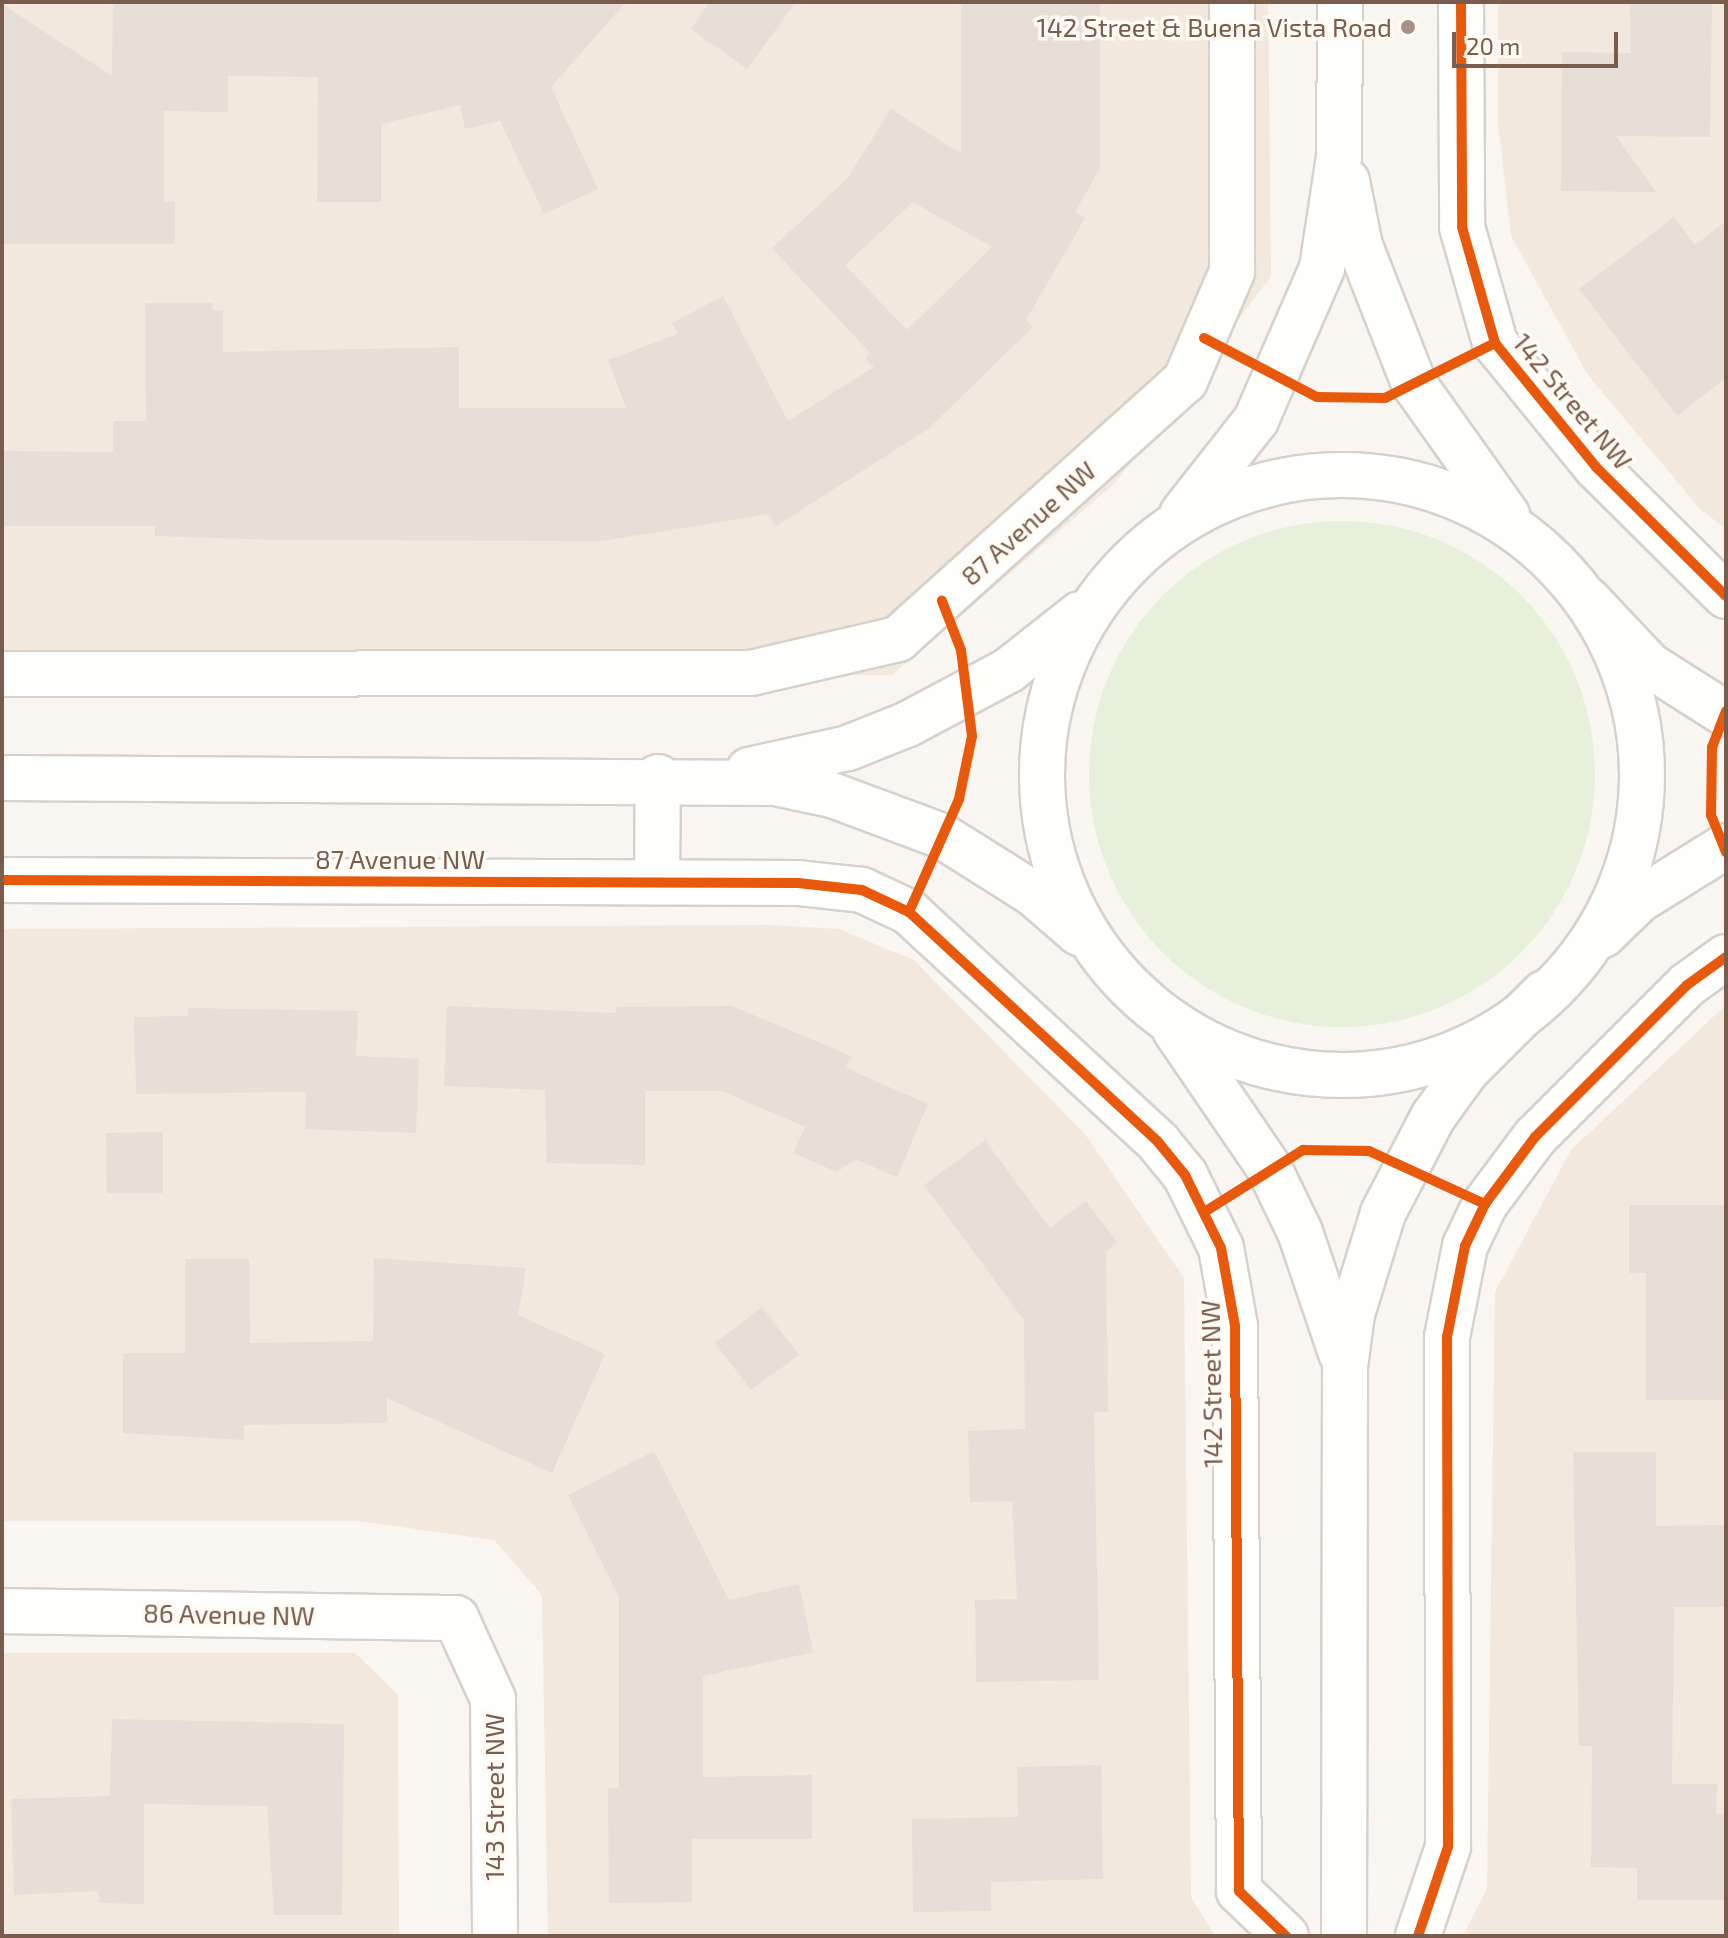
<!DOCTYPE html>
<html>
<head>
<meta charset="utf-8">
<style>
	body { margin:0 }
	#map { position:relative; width:1728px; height:1938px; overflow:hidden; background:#f9f5f0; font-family:"Exo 2",sans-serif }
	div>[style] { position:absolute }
	.residential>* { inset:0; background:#f2e8de }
	.green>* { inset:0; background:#e7f0db }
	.round { border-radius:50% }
	.building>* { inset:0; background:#e6ded7 }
	.roads { filter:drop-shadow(2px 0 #d7d1cb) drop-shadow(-2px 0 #d7d1cb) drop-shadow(0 2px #d7d1cb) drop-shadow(0 -2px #d7d1cb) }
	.minor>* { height:44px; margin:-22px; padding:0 22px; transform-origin:22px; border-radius:22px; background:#fefefd }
	.tertiary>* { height:44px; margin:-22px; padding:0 22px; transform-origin:22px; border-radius:22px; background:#fefefd }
	.secondary>* { height:44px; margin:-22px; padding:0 22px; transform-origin:22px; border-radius:22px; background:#fefefd }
	.secondary>.ring { margin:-22px; padding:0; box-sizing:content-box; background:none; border:44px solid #fefefd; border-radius:50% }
	.cycleway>* { height:10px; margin:-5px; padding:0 5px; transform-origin:5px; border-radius:5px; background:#e8590c }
	.dots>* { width:22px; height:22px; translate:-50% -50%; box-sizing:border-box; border:4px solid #fffaf3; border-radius:50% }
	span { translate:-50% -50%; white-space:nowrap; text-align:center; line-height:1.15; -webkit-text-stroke:7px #fffaf3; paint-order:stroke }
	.poi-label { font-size:26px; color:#7a5c4d }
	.right { translate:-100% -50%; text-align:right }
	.street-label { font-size:26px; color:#7a5c4d }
	.frame { position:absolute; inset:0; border:4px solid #7a5c4d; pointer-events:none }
	.scale { position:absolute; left:1452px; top:32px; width:166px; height:36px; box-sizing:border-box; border:4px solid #7a5c4d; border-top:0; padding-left:10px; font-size:24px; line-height:28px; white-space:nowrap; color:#7a5c4d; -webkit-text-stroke:6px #fffaf3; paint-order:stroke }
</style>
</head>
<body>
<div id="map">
	<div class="residential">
		<div style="clip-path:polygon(2px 2px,1268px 2px,1271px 276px,1116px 482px,892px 675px,2px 679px)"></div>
		<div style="clip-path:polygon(1498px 2px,1726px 2px,1726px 529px,1700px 509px,1588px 375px,1511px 236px,1498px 122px)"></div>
		<div style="clip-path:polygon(769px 925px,839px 929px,914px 960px,1085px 1134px,1184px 1278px,1191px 1897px,1215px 1936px,548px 1936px,542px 1595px,494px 1540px,358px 1521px,2px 1521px,2px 929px)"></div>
		<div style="clip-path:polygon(1726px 1005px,1726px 1936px,1463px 1936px,1487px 1889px,1495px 1292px,1571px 1150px)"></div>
		<div style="clip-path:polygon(2px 1653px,355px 1653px,398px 1695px,399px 1936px,2px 1936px)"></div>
	</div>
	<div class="green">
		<div class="round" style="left:1089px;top:521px;width:506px;height:506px"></div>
	</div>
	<div class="building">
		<div style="clip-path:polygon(113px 2px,626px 2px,551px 87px,598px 189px,544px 214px,500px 121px,465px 129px,460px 105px,381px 124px,381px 202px,317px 202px,318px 77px,228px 76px,228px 112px,164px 111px,164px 202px,175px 202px,175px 244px,2px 244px,2px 4px,112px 76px)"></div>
		<div style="clip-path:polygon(710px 2px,796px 2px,747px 69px,691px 29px)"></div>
		<div style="clip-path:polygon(evenodd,961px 2px,1100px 2px,1100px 168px,1075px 212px,1085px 218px,1026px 320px,1033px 327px,928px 429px,776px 526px,768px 514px,602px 541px,276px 540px,155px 536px,155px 526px,2px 526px,2px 451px,113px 452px,113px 421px,146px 421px,145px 303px,213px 303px,213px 310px,223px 310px,223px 352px,459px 347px,459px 408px,626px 408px,608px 360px,678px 334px,672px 323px,723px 296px,788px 421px,874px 367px,865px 358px,870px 353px,772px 248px,847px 179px,891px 109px,961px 154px,961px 2px,913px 202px,992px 247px,907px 330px,845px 265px,913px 202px)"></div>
		<div style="clip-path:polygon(1630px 2px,1712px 2px,1710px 137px,1616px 136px,1656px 192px,1561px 191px,1562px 52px,1631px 53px)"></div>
		<div style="clip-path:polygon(1674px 217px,1695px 245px,1726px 221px,1726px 378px,1677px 416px,1579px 289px)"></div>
		<div style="clip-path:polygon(447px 1006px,616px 1013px,616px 1007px,732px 1006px,851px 1056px,846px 1068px,928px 1104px,897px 1177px,855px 1159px,837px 1172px,793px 1153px,805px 1127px,722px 1091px,645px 1091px,645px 1165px,547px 1163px,545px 1090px,444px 1086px)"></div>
		<div style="clip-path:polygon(188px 1008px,358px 1011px,356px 1056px,419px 1059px,416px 1133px,305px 1129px,306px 1092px,136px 1094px,134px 1017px,188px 1016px)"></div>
		<div style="clip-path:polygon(163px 1132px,163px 1193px,107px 1193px,106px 1133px)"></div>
		<div style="clip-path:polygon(985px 1140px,1050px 1228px,1086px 1201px,1117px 1242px,1106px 1251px,1108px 1412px,1094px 1412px,1099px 1680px,976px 1682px,975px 1600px,1017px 1599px,1012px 1501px,970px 1502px,968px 1431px,1025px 1429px,1024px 1320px,924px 1185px)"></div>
		<div style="clip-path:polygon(1629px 1205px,1726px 1205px,1726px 1400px,1646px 1400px,1646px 1273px,1629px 1273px)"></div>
		<div style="clip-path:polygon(374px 1258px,526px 1268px,518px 1315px,605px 1354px,552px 1473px,387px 1398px,387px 1423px,244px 1425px,244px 1440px,123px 1433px,123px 1353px,185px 1353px,185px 1259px,249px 1259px,250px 1343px,373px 1341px)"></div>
		<div style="clip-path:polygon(762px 1307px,799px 1355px,751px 1390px,715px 1343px)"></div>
		<div style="clip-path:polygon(654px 1451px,729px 1600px,799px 1584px,813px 1652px,703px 1676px,703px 1777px,812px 1775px,812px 1839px,692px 1839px,692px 1902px,609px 1903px,608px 1788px,619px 1788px,619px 1597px,568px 1495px)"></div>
		<div style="clip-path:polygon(1573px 1452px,1656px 1452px,1656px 1526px,1726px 1525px,1726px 1607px,1674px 1607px,1672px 1784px,1717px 1784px,1716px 1814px,1726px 1814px,1726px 1900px,1637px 1900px,1637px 1868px,1591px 1867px,1592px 1746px,1579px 1746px)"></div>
		<div style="clip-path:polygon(112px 1719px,344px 1724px,342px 1915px,274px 1915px,267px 1806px,144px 1804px,144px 1904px,99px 1903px,99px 1891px,14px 1895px,11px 1799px,110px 1796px)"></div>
		<div style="clip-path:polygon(1101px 1765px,1103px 1879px,991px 1882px,991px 1911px,913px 1912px,912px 1819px,1018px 1817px,1017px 1767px)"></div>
	</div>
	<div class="roads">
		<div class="minor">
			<div style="left:1461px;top:2px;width:225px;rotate:89.7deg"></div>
			<div style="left:1462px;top:227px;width:121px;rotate:74.1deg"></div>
			<div style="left:1495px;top:343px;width:160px;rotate:50.8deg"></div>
			<div style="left:1596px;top:467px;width:183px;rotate:44.8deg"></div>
			<div style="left:2px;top:674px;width:749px;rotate:-0.08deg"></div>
			<div style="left:751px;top:673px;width:151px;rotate:-13deg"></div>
			<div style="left:898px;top:639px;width:386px;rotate:-42deg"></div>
			<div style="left:1185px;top:381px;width:119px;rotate:-66.7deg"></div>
			<div style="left:1232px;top:272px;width:270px;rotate:-90deg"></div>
			<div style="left:2px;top:880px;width:796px;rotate:0.22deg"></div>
			<div style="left:798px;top:883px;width:64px;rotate:6.2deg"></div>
			<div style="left:862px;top:890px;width:52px;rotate:25.1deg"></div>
			<div style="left:909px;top:912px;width:339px;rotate:42.7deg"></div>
			<div style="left:1158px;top:1142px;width:43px;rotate:50.7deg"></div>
			<div style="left:1185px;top:1175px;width:81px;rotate:63.7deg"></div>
			<div style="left:1221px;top:1248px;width:79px;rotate:79.8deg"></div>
			<div style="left:1235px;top:1326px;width:565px;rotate:89.59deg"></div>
			<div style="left:1239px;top:1891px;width:65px;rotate:43.8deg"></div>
			<div style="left:657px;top:882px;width:105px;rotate:-89.5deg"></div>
			<div style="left:2px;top:1611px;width:454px;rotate:0.9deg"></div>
			<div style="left:456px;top:1618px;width:89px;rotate:65.4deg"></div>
			<div style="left:493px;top:1699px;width:237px;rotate:89.5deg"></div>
			<div style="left:1418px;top:1936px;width:94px;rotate:-71.4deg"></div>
			<div style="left:1448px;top:1847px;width:510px;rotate:-90.11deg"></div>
			<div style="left:1447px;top:1337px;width:93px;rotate:-78.8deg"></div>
			<div style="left:1465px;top:1246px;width:47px;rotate:-64.5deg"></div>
			<div style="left:1485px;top:1204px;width:84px;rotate:-53.3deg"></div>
			<div style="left:1535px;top:1137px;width:215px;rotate:-45deg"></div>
			<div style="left:1687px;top:985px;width:48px;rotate:-35.7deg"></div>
		</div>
		<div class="tertiary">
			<div style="left:1588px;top:600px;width:89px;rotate:46.8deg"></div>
			<div style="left:1649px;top:665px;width:91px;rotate:32.5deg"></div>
			<div style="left:1603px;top:935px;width:50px;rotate:-44.2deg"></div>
			<div style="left:1639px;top:900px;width:102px;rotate:-31.8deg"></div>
			<div style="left:1175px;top:1030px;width:167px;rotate:55.7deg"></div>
			<div style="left:1269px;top:1168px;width:71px;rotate:64.2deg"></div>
			<div style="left:1300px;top:1232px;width:128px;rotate:71.3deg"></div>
			<div style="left:1344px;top:1936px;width:569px;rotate:-89.9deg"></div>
			<div style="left:1345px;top:1367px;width:53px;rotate:-82.5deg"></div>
			<div style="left:1352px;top:1314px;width:106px;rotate:-72.9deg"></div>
			<div style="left:1383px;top:1213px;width:108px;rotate:-62.5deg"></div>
			<div style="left:1433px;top:1117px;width:57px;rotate:-54.3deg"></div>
			<div style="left:1466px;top:1071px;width:110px;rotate:-45deg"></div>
		</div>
		<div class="secondary">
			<div style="left:1347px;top:181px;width:66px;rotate:78.7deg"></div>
			<div style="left:1360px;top:246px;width:148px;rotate:68.6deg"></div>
			<div style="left:1414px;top:384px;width:161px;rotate:54.6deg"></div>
			<div class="ring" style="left:1042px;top:475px;width:556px;height:556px"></div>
			<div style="left:1182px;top:514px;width:120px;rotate:-51.8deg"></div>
			<div style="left:1256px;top:420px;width:166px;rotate:-66.5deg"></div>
			<div style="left:1322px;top:268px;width:112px;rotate:-81.3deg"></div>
			<div style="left:1339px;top:157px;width:155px;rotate:-89.6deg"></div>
			<div style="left:749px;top:770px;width:101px;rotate:-12.5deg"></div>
			<div style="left:848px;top:748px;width:65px;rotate:-21.8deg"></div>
			<div style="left:908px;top:724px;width:115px;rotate:-28.1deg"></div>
			<div style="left:1009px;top:670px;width:90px;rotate:-38.3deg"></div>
			<div style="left:2px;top:778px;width:773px;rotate:0.37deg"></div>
			<div style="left:775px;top:783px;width:58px;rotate:11.9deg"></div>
			<div style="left:832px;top:795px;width:117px;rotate:20.4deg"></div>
			<div style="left:942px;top:836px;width:109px;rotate:32.2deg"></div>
			<div style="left:1034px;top:894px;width:60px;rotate:40.9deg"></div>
		</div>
	</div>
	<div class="cycleway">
		<div style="left:1461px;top:2px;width:225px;rotate:89.7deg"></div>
		<div style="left:1462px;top:227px;width:121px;rotate:74.1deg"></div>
		<div style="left:1495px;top:343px;width:160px;rotate:50.8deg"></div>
		<div style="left:1596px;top:467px;width:183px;rotate:44.8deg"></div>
		<div style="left:1204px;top:338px;width:127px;rotate:27.6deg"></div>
		<div style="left:1317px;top:397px;width:68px;rotate:0.8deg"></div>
		<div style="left:1385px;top:398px;width:123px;rotate:-26.6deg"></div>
		<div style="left:1726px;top:711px;width:39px;rotate:111deg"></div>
		<div style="left:1712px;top:747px;width:68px;rotate:90.8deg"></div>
		<div style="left:1711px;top:815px;width:40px;rotate:68deg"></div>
		<div style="left:2px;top:880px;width:796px;rotate:0.22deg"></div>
		<div style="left:798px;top:883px;width:64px;rotate:6.2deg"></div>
		<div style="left:862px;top:890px;width:52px;rotate:25.1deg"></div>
		<div style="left:909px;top:912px;width:339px;rotate:42.7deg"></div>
		<div style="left:1158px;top:1142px;width:43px;rotate:50.7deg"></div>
		<div style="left:1185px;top:1175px;width:81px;rotate:63.7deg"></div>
		<div style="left:1221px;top:1248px;width:79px;rotate:79.8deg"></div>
		<div style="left:1235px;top:1326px;width:565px;rotate:89.59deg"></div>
		<div style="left:1239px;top:1891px;width:65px;rotate:43.8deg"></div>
		<div style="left:909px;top:912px;width:124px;rotate:-66.1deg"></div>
		<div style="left:959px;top:799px;width:64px;rotate:-78.3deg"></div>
		<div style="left:972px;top:736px;width:87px;rotate:-97.3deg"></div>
		<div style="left:961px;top:650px;width:53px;rotate:-111.2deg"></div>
		<div style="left:1206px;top:1211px;width:115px;rotate:-32.2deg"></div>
		<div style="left:1303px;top:1150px;width:66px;rotate:0.9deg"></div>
		<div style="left:1369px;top:1151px;width:128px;rotate:24.6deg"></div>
		<div style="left:1418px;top:1936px;width:94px;rotate:-71.4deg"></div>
		<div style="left:1448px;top:1847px;width:510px;rotate:-90.11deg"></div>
		<div style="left:1447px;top:1337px;width:93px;rotate:-78.8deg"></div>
		<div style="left:1465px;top:1246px;width:47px;rotate:-64.5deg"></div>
		<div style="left:1485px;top:1204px;width:84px;rotate:-53.3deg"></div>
		<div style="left:1535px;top:1137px;width:215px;rotate:-45deg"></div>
		<div style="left:1687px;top:985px;width:48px;rotate:-35.7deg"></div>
	</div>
	<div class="dots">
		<div style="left:1408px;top:27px;background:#a69286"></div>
	</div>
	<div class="poi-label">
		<span class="right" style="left:1392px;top:27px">142 Street &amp; Buena Vista Road</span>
	</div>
	<div class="street-label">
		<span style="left:1573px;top:401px;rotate:50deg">142 Street NW</span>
		<span style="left:1028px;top:523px;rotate:-42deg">87 Avenue NW</span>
		<span style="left:400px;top:859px">87 Avenue NW</span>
		<span style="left:1211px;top:1384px;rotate:-91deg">142 Street NW</span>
		<span style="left:229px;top:1614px;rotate:1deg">86 Avenue NW</span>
		<span style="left:494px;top:1797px;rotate:-90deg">143 Street NW</span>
	</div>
	<div class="frame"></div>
	<div class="scale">20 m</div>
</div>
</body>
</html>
